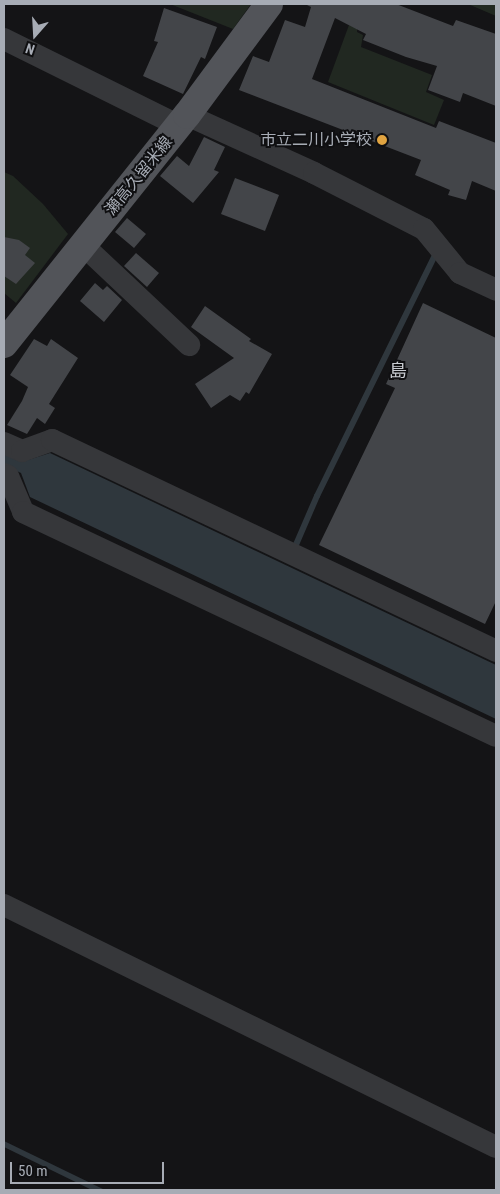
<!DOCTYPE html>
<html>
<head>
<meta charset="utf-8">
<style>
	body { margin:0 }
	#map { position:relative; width:500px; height:1194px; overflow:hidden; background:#141416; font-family:"Roboto Condensed","Noto Sans JP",sans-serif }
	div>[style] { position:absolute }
	.green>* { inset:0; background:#212821 }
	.water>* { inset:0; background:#2f373d }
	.stream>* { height:6px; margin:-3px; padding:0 3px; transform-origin:3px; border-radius:3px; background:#2f373d }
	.building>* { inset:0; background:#434549 }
	.minor>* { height:22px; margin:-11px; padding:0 11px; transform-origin:11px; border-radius:11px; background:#36373a }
	.major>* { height:28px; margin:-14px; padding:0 14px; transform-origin:14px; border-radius:14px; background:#525459 }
	.dots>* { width:14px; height:14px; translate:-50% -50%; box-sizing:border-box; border:2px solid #0f0f11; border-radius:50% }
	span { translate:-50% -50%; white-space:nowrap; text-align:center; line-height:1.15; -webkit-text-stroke:4px #0f0f11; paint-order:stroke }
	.poi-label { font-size:16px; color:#a7acb5 }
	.right { translate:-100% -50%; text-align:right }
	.street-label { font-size:16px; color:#a7acb5 }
	.neighbourhood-label { font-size:18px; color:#c8cbd1 }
	.frame { position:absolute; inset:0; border:5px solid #a7acb5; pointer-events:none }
	.north { position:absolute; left:10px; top:10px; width:50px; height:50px; -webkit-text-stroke:4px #0f0f11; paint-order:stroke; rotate:199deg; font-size:14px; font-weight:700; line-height:20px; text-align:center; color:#a7acb5 }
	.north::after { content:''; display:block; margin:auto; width:18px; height:22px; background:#a7acb5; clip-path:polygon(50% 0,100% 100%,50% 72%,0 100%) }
	.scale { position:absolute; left:10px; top:1162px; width:154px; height:22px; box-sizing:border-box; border:2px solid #a7acb5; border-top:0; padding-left:6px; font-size:15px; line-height:18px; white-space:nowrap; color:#a7acb5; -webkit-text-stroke:4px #0f0f11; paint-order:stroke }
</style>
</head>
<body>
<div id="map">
	<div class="green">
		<div style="clip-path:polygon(170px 4px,251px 4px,233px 29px)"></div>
		<div style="clip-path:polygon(468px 4px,496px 4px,496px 16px)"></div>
		<div style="clip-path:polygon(349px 25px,357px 28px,357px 32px,363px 35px,361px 47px,432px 75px,426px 92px,444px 100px,434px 125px,328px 82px)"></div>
		<div style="clip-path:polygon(4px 172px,13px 176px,43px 204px,68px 234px,16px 303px,4px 293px)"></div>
	</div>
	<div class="water">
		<div style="clip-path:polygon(4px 449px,28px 460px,50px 453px,496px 665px,496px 719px,30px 497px,21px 473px,4px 465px)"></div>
		<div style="clip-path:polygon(4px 1141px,105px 1190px,92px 1190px,4px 1147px)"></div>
	</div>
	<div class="stream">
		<div style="left:295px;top:547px;width:56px;rotate:-66.7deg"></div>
		<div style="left:317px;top:496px;width:273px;rotate:-63.9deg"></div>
	</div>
	<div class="building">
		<div style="clip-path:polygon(305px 4px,396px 4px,453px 26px,456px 20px,496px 34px,496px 106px,463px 93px,460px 102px,428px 90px,437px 66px,406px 57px,363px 40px,366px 34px,335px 18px,312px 79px,436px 128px,439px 121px,496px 143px,496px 191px,472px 181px,466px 200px,448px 195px,450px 190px,415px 175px,421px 160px,239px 90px,253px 56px,269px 62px,285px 20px,305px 27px,311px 7px)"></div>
		<div style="clip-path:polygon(164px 8px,217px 27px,205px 59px,201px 57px,183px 94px,143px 76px,158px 42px,154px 41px)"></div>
		<div style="clip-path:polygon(204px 137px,225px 147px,214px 170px,219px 172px,193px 203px,160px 176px,177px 156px,189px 166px)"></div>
		<div style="clip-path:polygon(235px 178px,279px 195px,265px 231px,221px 214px)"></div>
		<div style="clip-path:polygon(127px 218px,146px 234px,134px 248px,115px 232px)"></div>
		<div style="clip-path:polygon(4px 237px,19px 240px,30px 248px,25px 255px,35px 263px,16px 284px,4px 276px)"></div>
		<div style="clip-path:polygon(136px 253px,159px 273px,147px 287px,124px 266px)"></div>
		<div style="clip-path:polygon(95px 283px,103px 290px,107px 286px,122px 300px,104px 322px,80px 301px)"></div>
		<div style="clip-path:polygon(423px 303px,496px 338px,496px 601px,485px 624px,319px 545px,395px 388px,386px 384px)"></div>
		<div style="clip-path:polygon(205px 306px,251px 339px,249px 341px,272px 354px,249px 394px,246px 392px,240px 401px,230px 395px,211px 408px,195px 384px,234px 358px,191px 327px)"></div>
		<div style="clip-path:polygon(34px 339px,47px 346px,51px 339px,78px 358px,49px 404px,55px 408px,45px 424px,37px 418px,27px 434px,7px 425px,22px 401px,28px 387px,10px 375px)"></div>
	</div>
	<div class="minor">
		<div style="left:4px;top:39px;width:195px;rotate:26.4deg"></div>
		<div style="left:187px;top:115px;width:140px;rotate:24.5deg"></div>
		<div style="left:314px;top:173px;width:123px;rotate:27deg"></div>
		<div style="left:424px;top:229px;width:57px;rotate:50.7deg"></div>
		<div style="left:460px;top:273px;width:40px;rotate:25deg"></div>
		<div style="left:83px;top:245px;width:146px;rotate:43.3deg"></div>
		<div style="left:4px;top:443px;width:20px;rotate:24deg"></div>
		<div style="left:22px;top:451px;width:32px;rotate:-20deg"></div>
		<div style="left:52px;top:440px;width:492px;rotate:25.4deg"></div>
		<div style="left:4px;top:474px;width:4px;rotate:27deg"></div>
		<div style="left:8px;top:476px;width:39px;rotate:67deg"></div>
		<div style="left:23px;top:512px;width:523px;rotate:25.34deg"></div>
		<div style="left:4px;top:905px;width:548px;rotate:26.19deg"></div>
	</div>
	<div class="major">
		<div style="left:4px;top:344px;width:293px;rotate:-51.4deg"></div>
		<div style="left:187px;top:115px;width:138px;rotate:-53.5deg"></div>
	</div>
	<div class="dots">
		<div style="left:382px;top:140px;background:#e1a441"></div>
	</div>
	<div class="poi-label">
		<span class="right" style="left:372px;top:140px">市立二川小学校</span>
	</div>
	<div class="street-label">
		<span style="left:139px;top:176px;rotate:-51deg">瀬高久留米線</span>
	</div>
	<div class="neighbourhood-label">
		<span style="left:398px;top:371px">島</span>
	</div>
	<div class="frame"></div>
	<div class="north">N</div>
	<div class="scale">50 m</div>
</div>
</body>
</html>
